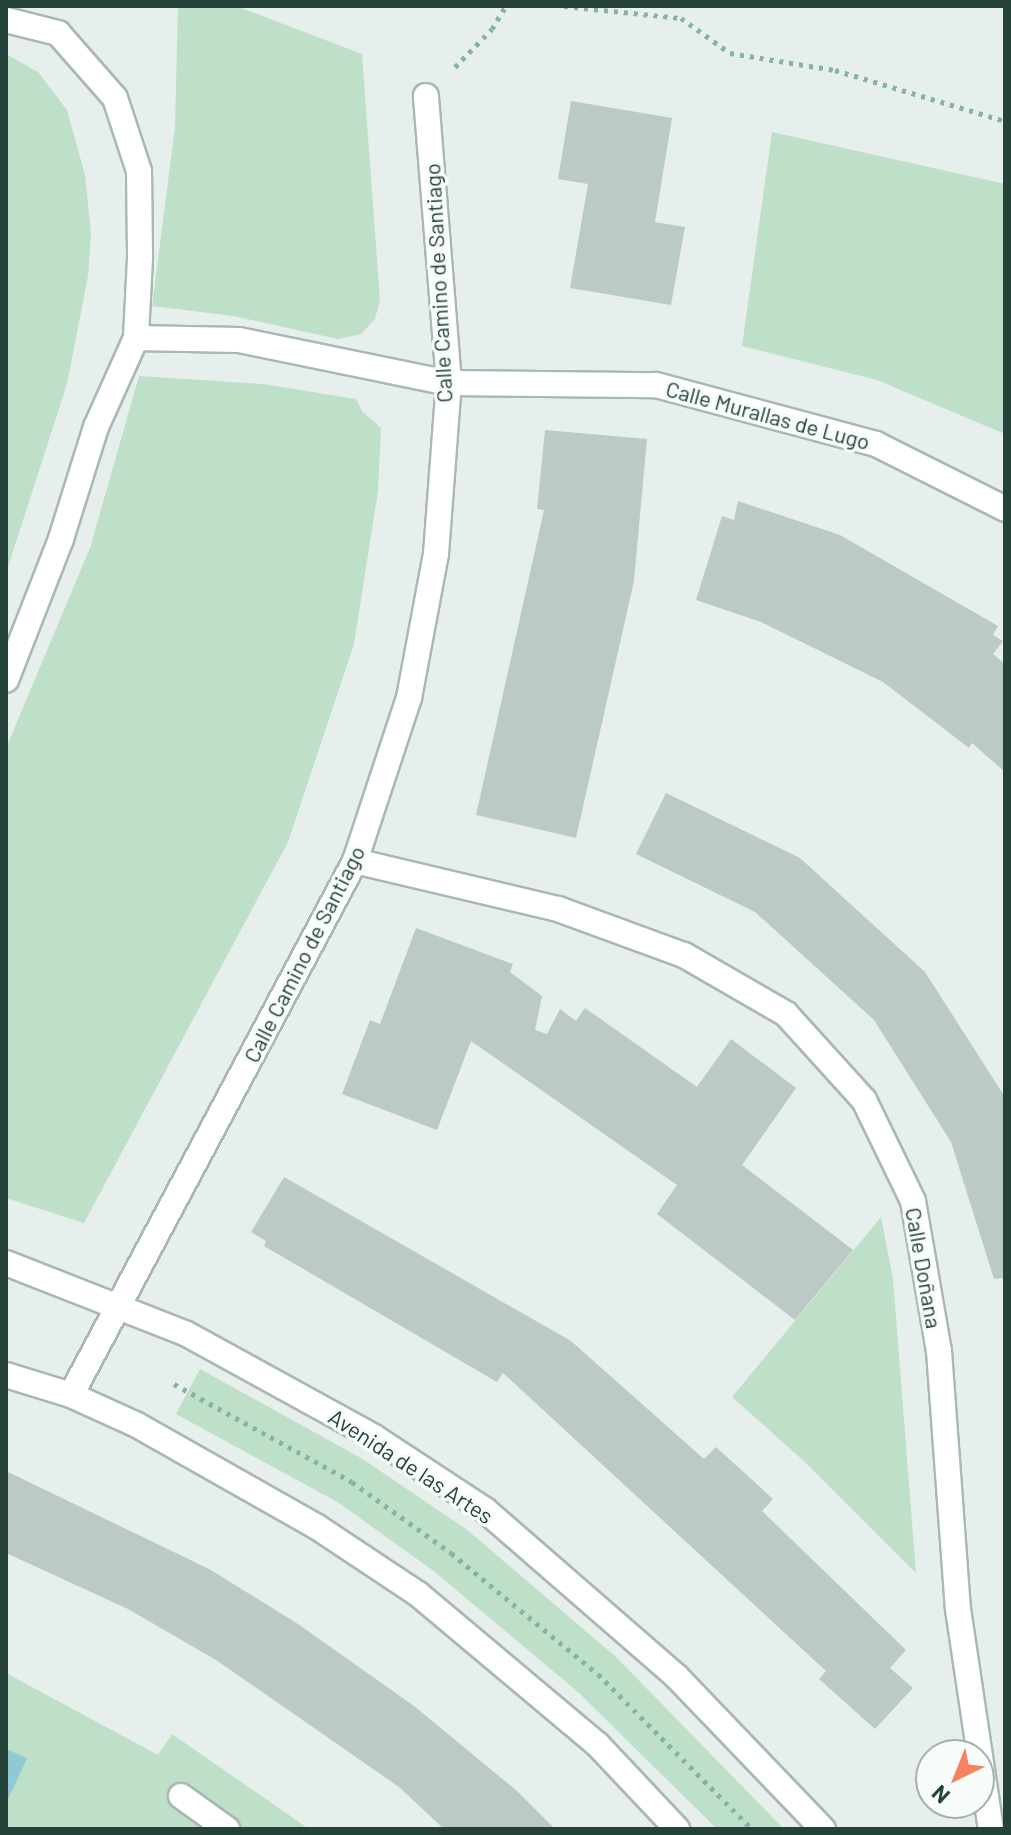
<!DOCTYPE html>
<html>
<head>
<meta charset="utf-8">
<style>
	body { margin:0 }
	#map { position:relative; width:1011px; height:1835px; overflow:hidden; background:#e6efeb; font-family:Barlow,sans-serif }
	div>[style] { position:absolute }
	.green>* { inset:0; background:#bfe0c8 }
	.water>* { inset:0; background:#8ec9d4 }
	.building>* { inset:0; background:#bbcac4 }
	.path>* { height:5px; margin-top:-2.5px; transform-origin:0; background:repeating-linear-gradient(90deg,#86b3a5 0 4px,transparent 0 10px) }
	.roads { filter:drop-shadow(2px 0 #a8b8b2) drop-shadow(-2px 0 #a8b8b2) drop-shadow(0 2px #a8b8b2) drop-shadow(0 -2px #a8b8b2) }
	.minor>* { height:24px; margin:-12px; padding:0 12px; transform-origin:12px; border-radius:12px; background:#fff }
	span { translate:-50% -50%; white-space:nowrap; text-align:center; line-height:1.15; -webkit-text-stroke:7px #f7fbf9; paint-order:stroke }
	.street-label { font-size:22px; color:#24423a }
	.frame { position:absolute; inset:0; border:8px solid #24423a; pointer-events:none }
	.north { position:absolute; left:915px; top:1739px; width:80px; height:80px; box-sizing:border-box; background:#f7fbf9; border:2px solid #a3b1ad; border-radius:50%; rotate:223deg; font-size:22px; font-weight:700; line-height:32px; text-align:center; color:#24423a }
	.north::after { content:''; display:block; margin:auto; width:28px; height:36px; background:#f4845f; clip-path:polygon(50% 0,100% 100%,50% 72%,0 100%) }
</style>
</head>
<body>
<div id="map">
	<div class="green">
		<div style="clip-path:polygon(178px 6px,236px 6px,362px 54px,380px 300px,375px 319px,361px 334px,338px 339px,233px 316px,152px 306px,175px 127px)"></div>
		<div style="clip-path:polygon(6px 54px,38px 72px,67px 110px,85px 175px,91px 233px,88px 276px,67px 384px,6px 573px)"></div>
		<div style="clip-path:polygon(772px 132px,1005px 184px,1005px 434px,877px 380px,742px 346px)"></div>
		<div style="clip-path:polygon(139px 376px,263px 384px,356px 399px,362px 411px,381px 428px,378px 491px,354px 644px,288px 842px,84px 1223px,6px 1198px,6px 748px,90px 548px)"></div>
		<div style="clip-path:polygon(881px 1217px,893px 1279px,916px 1573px,806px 1463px,732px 1397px)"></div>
		<div style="clip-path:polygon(200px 1369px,361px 1458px,466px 1529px,615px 1656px,784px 1829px,717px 1829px,579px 1693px,435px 1572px,339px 1503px,176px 1414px)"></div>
		<div style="clip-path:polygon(6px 1673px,158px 1755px,172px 1734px,309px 1829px,6px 1829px)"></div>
	</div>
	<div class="water">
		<div style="clip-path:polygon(6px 1749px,27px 1758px,6px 1804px)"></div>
	</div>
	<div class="building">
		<div style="clip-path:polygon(571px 101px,672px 118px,655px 222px,685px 227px,671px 305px,570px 288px,588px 184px,558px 179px)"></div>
		<div style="clip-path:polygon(545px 430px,647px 439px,634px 581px,576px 838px,476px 815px,544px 510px,537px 509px)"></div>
		<div style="clip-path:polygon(738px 501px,840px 535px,998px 626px,993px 635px,1003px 641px,993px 654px,1005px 664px,1005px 772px,972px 743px,969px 748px,883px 682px,761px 622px,696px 600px,722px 516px,734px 520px)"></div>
		<div style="clip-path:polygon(666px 793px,800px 858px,925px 972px,1005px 1097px,1005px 1278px,994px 1279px,951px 1142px,874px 1020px,755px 912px,636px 854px)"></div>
		<div style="clip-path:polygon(416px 928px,513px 964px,510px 972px,542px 996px,535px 1030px,547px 1034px,560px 1009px,576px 1021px,585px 1008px,697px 1087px,731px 1039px,796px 1088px,742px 1165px,853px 1250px,795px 1320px,657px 1214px,677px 1185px,471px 1041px,437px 1130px,342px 1094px,370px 1020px,380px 1024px)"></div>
		<div style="clip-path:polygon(284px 1177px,571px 1341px,704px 1459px,716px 1447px,773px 1499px,762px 1511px,906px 1650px,890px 1668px,913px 1688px,875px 1729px,819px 1679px,826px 1671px,503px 1373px,497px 1382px,264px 1246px,266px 1241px,251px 1232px)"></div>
		<div style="clip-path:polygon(6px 1471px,209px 1569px,298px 1624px,414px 1706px,517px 1791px,555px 1829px,444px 1829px,399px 1787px,216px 1660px,128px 1609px,6px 1553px)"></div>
	</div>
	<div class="path">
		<div style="left:564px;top:6px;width:118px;rotate:5.9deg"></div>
		<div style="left:681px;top:18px;width:60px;rotate:35.5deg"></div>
		<div style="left:730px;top:53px;width:106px;rotate:9.2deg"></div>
		<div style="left:835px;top:70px;width:177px;rotate:16.7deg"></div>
		<div style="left:455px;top:67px;width:53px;rotate:-45.8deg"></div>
		<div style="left:492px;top:29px;width:27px;rotate:-59deg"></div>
		<div style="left:174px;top:1384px;width:203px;rotate:28.8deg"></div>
		<div style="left:352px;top:1482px;width:122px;rotate:35.6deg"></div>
		<div style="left:451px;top:1553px;width:190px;rotate:39.5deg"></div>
		<div style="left:598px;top:1674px;width:218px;rotate:45.2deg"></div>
	</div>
	<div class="roads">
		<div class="minor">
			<div style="left:6px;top:20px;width:54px;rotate:14deg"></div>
			<div style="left:58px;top:33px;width:86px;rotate:48.8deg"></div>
			<div style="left:115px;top:98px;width:77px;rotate:71.8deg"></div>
			<div style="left:139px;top:171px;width:87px;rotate:89.3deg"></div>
			<div style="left:140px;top:258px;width:80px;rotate:92.9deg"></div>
			<div style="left:136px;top:338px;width:98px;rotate:114.2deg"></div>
			<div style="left:96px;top:427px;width:117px;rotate:107.4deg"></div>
			<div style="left:61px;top:539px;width:151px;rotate:111.3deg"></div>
			<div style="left:136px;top:338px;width:103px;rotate:1.1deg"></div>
			<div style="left:239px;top:340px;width:214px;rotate:11.6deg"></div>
			<div style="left:449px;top:383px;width:207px;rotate:0.6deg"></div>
			<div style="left:656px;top:385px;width:228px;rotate:15deg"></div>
			<div style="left:876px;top:444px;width:144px;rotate:26.7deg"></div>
			<div style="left:355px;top:861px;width:209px;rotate:13.3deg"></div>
			<div style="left:558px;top:909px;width:134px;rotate:20.1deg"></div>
			<div style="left:684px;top:955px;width:118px;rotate:30deg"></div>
			<div style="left:786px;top:1014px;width:116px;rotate:47.8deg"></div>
			<div style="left:864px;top:1100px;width:112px;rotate:64.1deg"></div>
			<div style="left:913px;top:1201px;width:152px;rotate:80.2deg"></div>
			<div style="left:939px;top:1351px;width:259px;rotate:85.8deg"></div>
			<div style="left:958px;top:1609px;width:222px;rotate:81.5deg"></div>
			<div style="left:6px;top:1263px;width:192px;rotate:21.4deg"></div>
			<div style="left:185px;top:1333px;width:216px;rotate:28.8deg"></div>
			<div style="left:374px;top:1437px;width:133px;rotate:33.3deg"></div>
			<div style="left:485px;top:1510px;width:254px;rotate:41deg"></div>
			<div style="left:677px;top:1677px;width:211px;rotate:46.2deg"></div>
			<div style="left:6px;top:1375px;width:68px;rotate:17.1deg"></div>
			<div style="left:71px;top:1395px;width:72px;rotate:24.4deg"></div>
			<div style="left:137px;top:1425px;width:207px;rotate:29.5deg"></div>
			<div style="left:317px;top:1527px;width:121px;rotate:33.6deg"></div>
			<div style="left:418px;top:1594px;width:234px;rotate:40deg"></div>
			<div style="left:597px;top:1744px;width:117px;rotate:46.7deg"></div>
			<div style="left:71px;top:1395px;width:605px;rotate:-61.99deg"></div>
			<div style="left:355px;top:861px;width:172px;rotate:-71.7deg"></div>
			<div style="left:409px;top:698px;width:147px;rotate:-79.4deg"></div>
			<div style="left:436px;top:554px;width:171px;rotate:-85.7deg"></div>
			<div style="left:449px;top:383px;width:288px;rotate:-94.6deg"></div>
			<div style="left:181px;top:1796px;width:57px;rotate:35.7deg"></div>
		</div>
	</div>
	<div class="street-label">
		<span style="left:438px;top:283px;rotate:-93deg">Calle Camino de Santiago</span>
		<span style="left:768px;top:415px;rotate:15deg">Calle Murallas de Lugo</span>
		<span style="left:304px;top:954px;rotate:-63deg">Calle Camino de Santiago</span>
		<span style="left:924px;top:1268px;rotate:80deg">Calle Doñana</span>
		<span style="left:411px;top:1466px;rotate:33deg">Avenida de las Artes</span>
	</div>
	<div class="frame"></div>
	<div class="north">N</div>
</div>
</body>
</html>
